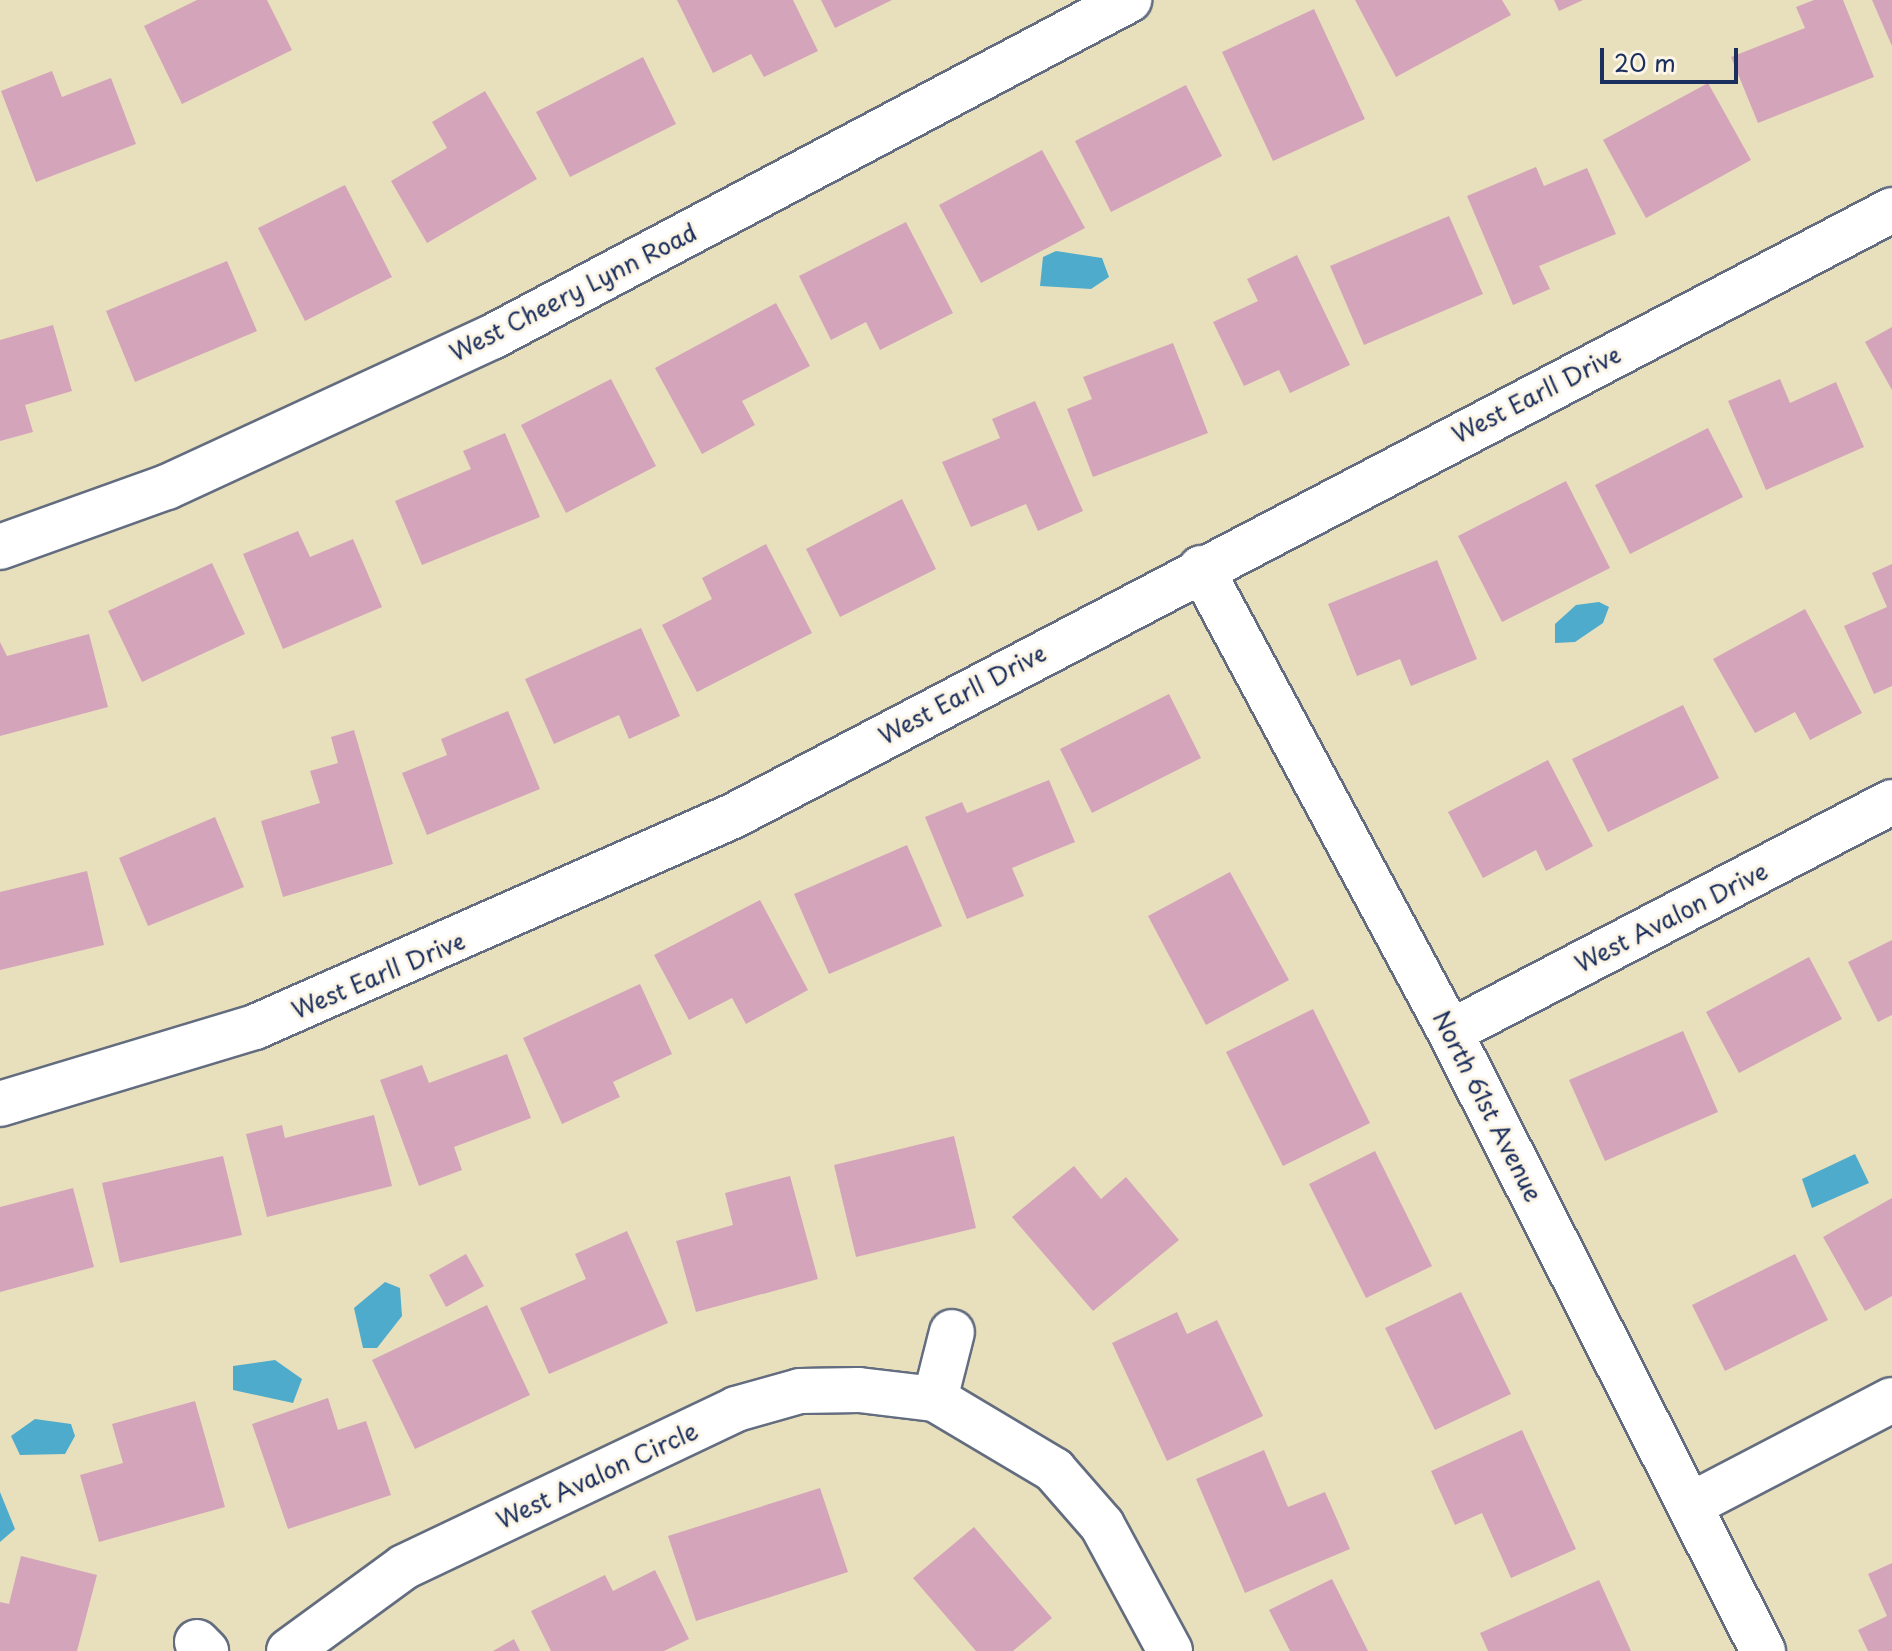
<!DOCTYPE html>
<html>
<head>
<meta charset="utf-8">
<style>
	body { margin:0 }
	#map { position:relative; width:1892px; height:1651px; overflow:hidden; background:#e8e0bc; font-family:"Playpen Sans",sans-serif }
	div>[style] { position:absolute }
	.water>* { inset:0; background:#4eabcc }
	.building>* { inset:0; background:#d4a4ba }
	.roads { filter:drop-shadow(2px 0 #636d7f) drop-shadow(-2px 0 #636d7f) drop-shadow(0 2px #636d7f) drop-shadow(0 -2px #636d7f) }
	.street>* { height:44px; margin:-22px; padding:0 22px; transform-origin:22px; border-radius:22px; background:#fff }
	span { translate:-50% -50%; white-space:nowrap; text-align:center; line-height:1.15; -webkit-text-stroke:6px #fcf5e5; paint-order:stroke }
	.street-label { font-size:24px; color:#1b2f5e }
	.scale { position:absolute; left:1600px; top:48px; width:138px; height:36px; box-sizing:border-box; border:4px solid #1b2f5e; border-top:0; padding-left:10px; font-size:24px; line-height:28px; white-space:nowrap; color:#1b2f5e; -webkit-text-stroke:6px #fcf5e5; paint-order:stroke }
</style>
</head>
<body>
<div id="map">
	<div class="water">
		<div style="clip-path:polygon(1056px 251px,1102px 258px,1109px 277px,1091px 289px,1040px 286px,1043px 257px)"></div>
		<div style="clip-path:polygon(1599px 602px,1609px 607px,1603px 623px,1575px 642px,1555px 643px,1555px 624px,1576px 605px)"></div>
		<div style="clip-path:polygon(1855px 1154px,1869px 1183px,1812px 1208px,1802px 1179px)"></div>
		<div style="clip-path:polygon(385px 1282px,400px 1288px,402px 1316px,377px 1348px,363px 1348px,354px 1308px)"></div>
		<div style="clip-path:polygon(275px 1360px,302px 1379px,293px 1403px,233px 1390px,233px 1366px)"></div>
		<div style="clip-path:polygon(35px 1419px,71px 1424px,75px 1436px,65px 1454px,20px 1455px,11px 1436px)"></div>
		<div style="clip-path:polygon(0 1492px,15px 1529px,0 1542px)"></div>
	</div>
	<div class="building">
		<div style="clip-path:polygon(197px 0,267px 0,292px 50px,182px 104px,144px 26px)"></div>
		<div style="clip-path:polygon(677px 0,793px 0,818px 51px,764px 77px,751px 54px,713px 73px)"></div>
		<div style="clip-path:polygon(821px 0,892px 0,835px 28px)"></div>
		<div style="clip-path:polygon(1355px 0,1502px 0,1511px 15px,1396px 77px)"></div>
		<div style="clip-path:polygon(1554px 0,1583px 0,1559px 11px)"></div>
		<div style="clip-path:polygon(1814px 0,1843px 0,1874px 77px,1758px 123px,1731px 57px,1805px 28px,1796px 7px)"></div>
		<div style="clip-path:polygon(1872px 0,1892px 0,1892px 46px)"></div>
		<div style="clip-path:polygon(1314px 9px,1365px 119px,1273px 161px,1222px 52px)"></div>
		<div style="clip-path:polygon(643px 57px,676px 124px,570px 177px,536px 112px)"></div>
		<div style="clip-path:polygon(52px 71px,62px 97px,111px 78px,136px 144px,36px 182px,1px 91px)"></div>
		<div style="clip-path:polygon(1708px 83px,1751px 160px,1646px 218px,1603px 140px)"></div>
		<div style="clip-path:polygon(1186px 85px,1222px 156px,1111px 212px,1075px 141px)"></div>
		<div style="clip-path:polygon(485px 91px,537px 179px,427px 243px,391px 181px,447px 148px,432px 122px)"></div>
		<div style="clip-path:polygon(1042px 150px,1085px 228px,981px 283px,939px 205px)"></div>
		<div style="clip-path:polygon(1536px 167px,1544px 186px,1587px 168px,1616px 234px,1539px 266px,1550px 289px,1513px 305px,1467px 196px)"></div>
		<div style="clip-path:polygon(345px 185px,392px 277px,305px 321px,258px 228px)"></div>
		<div style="clip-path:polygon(1449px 216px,1483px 294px,1364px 345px,1330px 266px)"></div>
		<div style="clip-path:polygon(906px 222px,953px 313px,880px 350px,866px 322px,831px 340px,799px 276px)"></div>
		<div style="clip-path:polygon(1297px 255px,1350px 365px,1290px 393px,1279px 370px,1244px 386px,1213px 322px,1258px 301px,1247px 279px)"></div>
		<div style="clip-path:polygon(227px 261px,257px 331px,135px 382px,106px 311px)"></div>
		<div style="clip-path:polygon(776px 303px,810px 366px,742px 401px,755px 425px,702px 454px,655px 368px)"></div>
		<div style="clip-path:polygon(53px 325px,72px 391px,25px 405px,33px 432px,0 441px,0 340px)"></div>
		<div style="clip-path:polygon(1892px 327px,1892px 390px,1865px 342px)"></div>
		<div style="clip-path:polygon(1173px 343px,1208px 433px,1093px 477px,1067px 409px,1092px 399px,1083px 377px)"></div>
		<div style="clip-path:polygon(611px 379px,656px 466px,566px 513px,521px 425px)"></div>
		<div style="clip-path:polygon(1780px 379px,1790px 403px,1836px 382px,1864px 447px,1766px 490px,1728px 401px)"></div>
		<div style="clip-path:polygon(1035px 401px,1083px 511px,1038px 531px,1026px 504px,971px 527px,942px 462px,1000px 438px,992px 419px)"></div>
		<div style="clip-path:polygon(1708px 428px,1743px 497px,1630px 554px,1595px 485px)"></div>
		<div style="clip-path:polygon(505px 433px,540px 517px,422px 565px,395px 501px,471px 469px,463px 451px)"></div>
		<div style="clip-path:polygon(1566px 481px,1610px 568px,1502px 622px,1458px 536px)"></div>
		<div style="clip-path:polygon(902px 499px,936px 569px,840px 617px,806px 549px)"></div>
		<div style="clip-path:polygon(298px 531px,310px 557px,353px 539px,382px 607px,283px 649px,243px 554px)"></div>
		<div style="clip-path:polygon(766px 544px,812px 633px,697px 692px,662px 625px,712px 599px,702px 578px)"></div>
		<div style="clip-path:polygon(1437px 560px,1477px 659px,1411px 686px,1400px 659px,1357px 676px,1328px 604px)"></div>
		<div style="clip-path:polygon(212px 563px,245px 634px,142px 682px,108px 611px)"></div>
		<div style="clip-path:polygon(1892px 564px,1892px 686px,1874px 694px,1844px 626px,1887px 607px,1872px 573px)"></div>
		<div style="clip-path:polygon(1805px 609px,1862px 713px,1810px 740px,1795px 712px,1755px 733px,1713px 659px)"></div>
		<div style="clip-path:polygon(641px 628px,680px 716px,629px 739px,619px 715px,554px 744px,525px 679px)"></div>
		<div style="clip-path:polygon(89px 634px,108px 707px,0 736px,0 642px,7px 656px)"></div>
		<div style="clip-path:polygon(1169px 694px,1201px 758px,1092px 813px,1060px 749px)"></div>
		<div style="clip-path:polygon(1683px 705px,1719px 778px,1608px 832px,1572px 759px)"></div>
		<div style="clip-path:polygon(508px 711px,540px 789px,427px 835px,402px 773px,447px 755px,441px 739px)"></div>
		<div style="clip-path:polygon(354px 730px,393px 864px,283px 897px,261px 821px,320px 803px,310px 771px,338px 763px,331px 737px)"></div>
		<div style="clip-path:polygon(1548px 760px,1593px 846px,1546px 871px,1536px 850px,1483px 878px,1448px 812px)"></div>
		<div style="clip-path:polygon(1049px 780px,1075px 842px,1012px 868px,1024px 896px,967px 919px,925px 817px,962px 802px,967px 813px)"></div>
		<div style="clip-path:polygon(215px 817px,244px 887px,148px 926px,119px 858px)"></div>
		<div style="clip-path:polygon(907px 845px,942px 926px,829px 974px,794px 894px)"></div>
		<div style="clip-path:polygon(87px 871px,104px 945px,0 970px,0 892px)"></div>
		<div style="clip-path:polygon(1230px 872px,1289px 980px,1206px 1025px,1148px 916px)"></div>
		<div style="clip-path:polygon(760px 900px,808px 990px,746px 1024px,732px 998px,689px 1020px,654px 955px)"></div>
		<div style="clip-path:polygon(1892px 940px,1892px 1015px,1878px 1022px,1848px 962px)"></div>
		<div style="clip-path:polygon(1809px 957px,1842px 1019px,1739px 1073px,1706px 1012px)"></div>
		<div style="clip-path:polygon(640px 984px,672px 1054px,613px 1082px,620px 1097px,562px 1124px,523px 1038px)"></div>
		<div style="clip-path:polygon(1313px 1009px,1370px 1123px,1283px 1166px,1226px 1052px)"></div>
		<div style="clip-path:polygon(1683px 1031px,1718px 1112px,1605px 1161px,1569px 1080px)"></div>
		<div style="clip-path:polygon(507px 1054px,531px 1118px,454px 1147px,462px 1170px,419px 1186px,380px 1080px,422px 1065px,429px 1083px)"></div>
		<div style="clip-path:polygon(374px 1115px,392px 1186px,267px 1217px,246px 1134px,282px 1125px,285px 1138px)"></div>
		<div style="clip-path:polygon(954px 1136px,976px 1228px,856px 1257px,834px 1165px)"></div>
		<div style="clip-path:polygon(1375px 1151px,1432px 1266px,1366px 1298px,1309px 1184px)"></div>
		<div style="clip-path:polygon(223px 1156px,242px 1235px,120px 1263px,102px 1183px)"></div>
		<div style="clip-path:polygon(1074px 1166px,1101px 1199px,1126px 1177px,1179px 1240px,1093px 1311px,1012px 1217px)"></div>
		<div style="clip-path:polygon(790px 1176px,818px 1279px,696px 1312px,676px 1241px,733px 1225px,725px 1193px)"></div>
		<div style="clip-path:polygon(73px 1188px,94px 1267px,0 1292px,0 1207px)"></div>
		<div style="clip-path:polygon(1892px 1198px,1892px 1296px,1865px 1311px,1823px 1237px)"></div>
		<div style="clip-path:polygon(627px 1231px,668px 1323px,549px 1374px,520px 1308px,586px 1279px,575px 1254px)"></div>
		<div style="clip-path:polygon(466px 1254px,484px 1286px,446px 1307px,429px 1275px)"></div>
		<div style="clip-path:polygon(1795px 1254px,1828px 1320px,1725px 1371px,1692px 1305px)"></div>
		<div style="clip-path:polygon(1461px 1292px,1511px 1394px,1435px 1430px,1385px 1328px)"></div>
		<div style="clip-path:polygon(487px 1305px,530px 1395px,415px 1449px,372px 1360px)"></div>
		<div style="clip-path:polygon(1177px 1312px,1187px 1334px,1217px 1320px,1263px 1416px,1167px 1461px,1112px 1343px)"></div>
		<div style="clip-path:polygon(328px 1398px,338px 1430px,366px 1421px,391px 1495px,288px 1529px,252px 1424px)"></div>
		<div style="clip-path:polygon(195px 1401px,225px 1507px,99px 1542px,80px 1475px,123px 1463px,112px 1424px)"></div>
		<div style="clip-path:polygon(1522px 1430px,1576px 1549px,1511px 1578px,1482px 1513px,1455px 1525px,1431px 1471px)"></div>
		<div style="clip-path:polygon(1264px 1450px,1288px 1507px,1325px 1492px,1350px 1549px,1245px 1593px,1196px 1479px)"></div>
		<div style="clip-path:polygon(820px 1488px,848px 1572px,696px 1621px,668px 1536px)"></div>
		<div style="clip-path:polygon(974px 1527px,1052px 1618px,1013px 1651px,976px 1651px,913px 1578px)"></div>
		<div style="clip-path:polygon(21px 1556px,97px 1575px,77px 1651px,0 1651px,0 1602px,9px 1604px)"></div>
		<div style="clip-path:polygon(1892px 1563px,1892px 1651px,1868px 1651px,1858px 1630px,1887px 1616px,1868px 1574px)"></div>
		<div style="clip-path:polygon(655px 1570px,689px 1639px,664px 1651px,551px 1651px,531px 1611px,605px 1575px,613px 1591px)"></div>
		<div style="clip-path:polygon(1332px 1579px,1368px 1651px,1290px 1651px,1269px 1610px)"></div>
		<div style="clip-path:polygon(1599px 1580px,1631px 1651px,1488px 1651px,1480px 1633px)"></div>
		<div style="clip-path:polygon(514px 1639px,520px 1651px,493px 1651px)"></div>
	</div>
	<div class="roads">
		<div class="street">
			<div style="left:0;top:547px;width:177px;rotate:-19.8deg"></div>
			<div style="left:167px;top:487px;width:358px;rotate:-24.8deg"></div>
			<div style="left:492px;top:337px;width:721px;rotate:-27.88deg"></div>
			<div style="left:1201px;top:568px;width:527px;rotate:61.78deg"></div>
			<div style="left:1450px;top:1032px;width:694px;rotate:63.18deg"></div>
			<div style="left:1450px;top:1032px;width:498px;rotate:-27.5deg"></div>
			<div style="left:0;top:1104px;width:266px;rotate:-16.8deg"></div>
			<div style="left:255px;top:1027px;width:522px;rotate:-23.82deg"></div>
			<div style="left:733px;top:816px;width:1308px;rotate:-27.6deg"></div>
			<div style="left:935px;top:1399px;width:69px;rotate:-75.8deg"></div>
			<div style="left:1694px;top:1503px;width:223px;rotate:-27.5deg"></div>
			<div style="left:197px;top:1642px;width:13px;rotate:45deg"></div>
			<div style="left:289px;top:1651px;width:142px;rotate:-36.1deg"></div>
			<div style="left:404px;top:1567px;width:368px;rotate:-25.4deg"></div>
			<div style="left:736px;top:1409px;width:66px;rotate:-15.7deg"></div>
			<div style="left:800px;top:1391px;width:59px;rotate:-1deg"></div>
			<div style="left:859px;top:1390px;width:77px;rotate:6.8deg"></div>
			<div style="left:935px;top:1399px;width:139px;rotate:30.8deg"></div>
			<div style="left:1054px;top:1470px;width:73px;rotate:48.9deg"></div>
			<div style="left:1102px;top:1525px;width:143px;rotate:61.6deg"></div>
		</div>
	</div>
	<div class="street-label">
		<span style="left:573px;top:292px;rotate:-27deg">West Cheery Lynn Road</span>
		<span style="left:1536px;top:394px;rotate:-27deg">West Earll Drive</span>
		<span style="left:962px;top:694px;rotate:-28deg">West Earll Drive</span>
		<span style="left:1671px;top:917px;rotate:-27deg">West Avalon Drive</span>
		<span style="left:378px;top:975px;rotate:-23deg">West Earll Drive</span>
		<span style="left:1488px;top:1106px;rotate:63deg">North 61st Avenue</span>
		<span style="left:597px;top:1475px;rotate:-25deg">West Avalon Circle</span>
	</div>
	<div class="scale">20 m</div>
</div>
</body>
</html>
